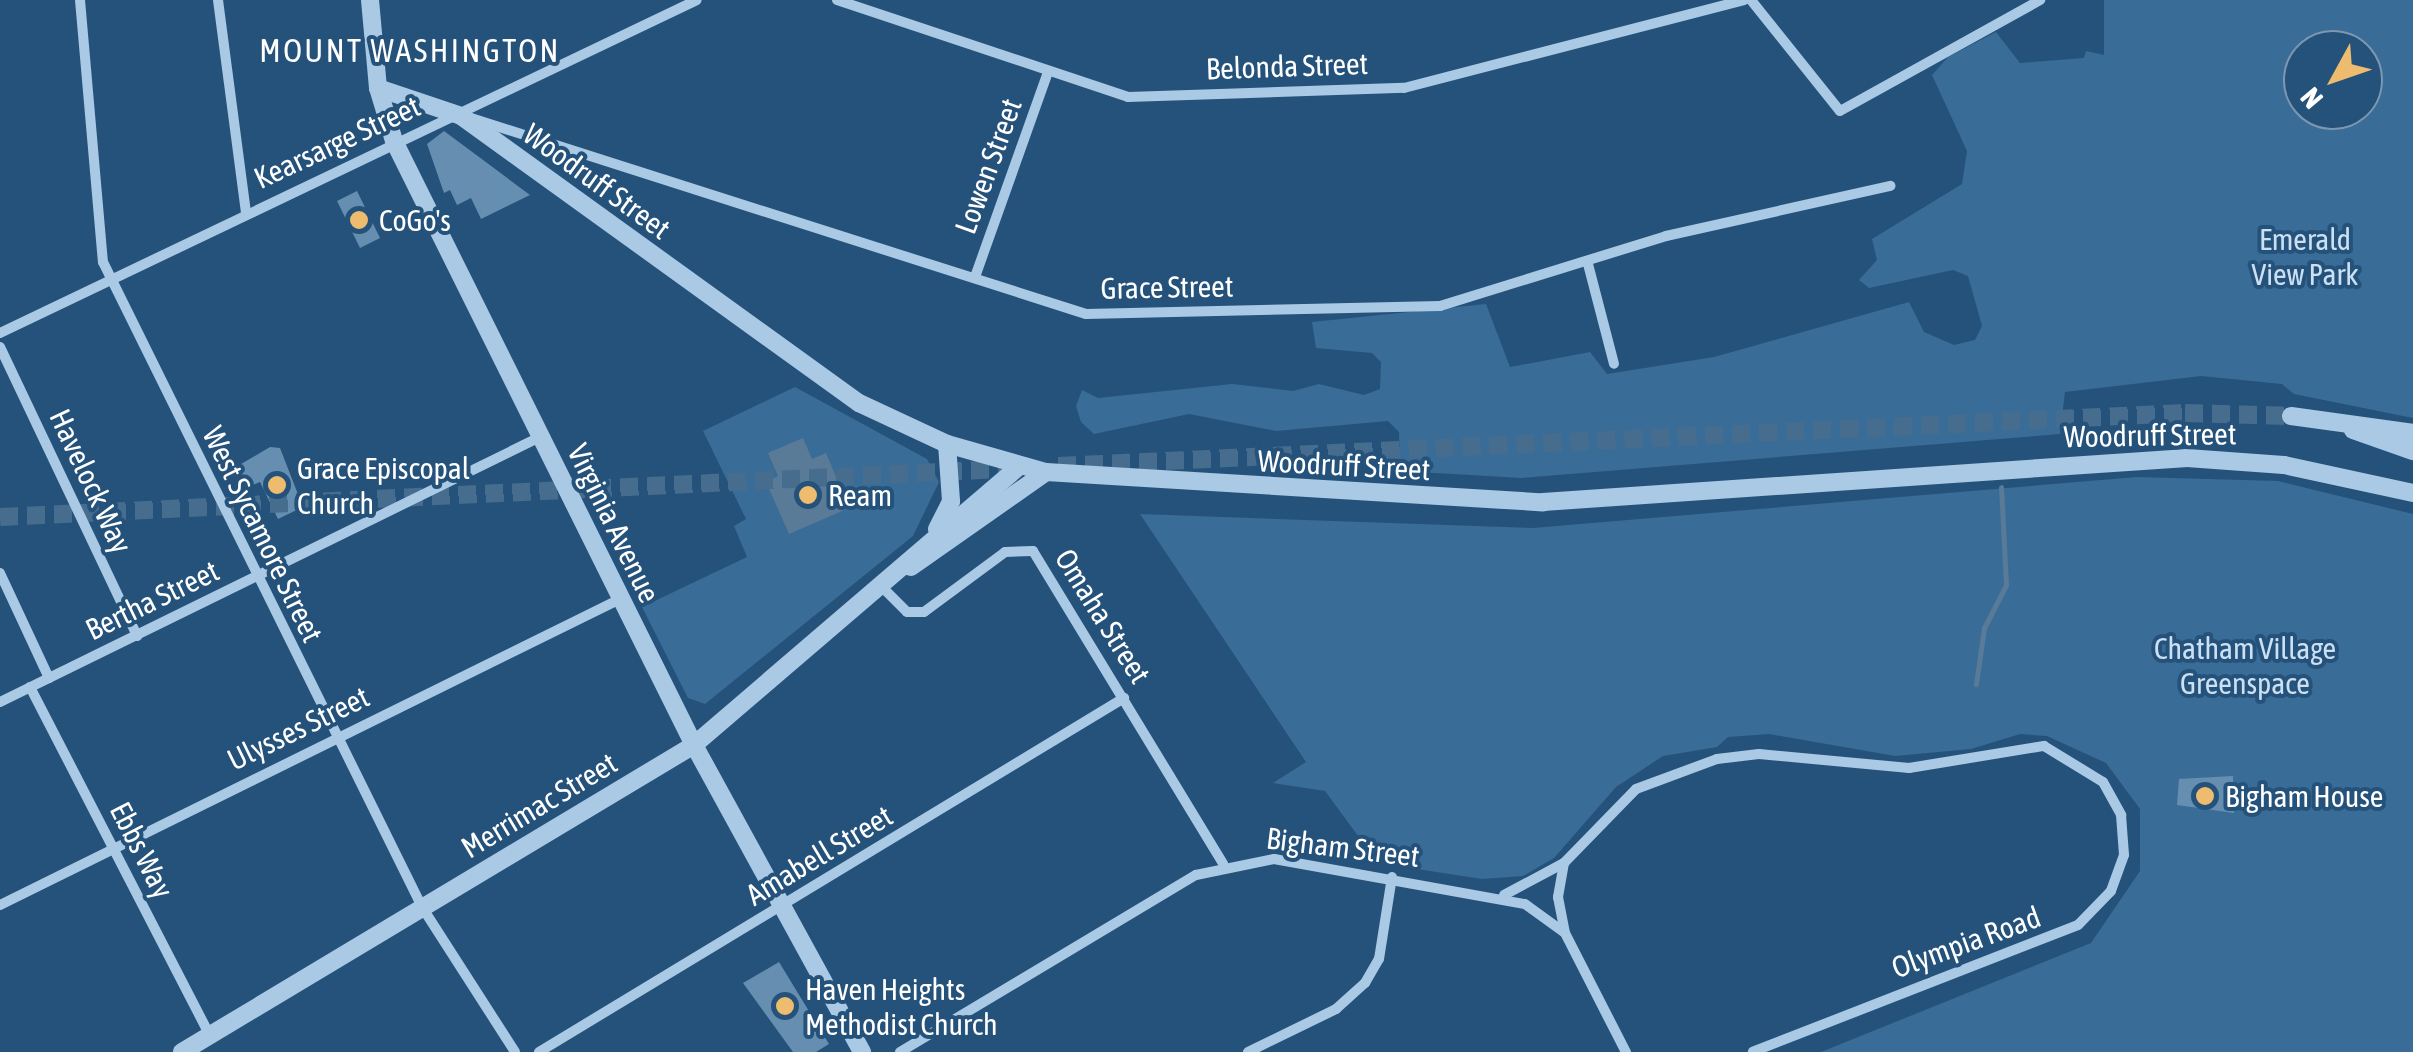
<!DOCTYPE html>
<html>
<head>
<meta charset="utf-8">
<style>
	body { margin:0 }
	#map { position:relative; width:2413px; height:1052px; overflow:hidden; background:#25527a; font-family:"Asap Condensed",sans-serif }
	div>[style] { position:absolute }
	.green>* { inset:0; background:#396c97 }
	.water>* { inset:0; background:#5a7b98 }
	.stream>* { height:5px; margin:-2.5px; padding:0 2.5px; transform-origin:2.5px; border-radius:2.5px; background:#5a7b98 }
	.building>* { inset:0; background:#668eb0 }
	.tertiary-tunnel>* { height:18px; margin-top:-9px; transform-origin:0; background:repeating-linear-gradient(90deg,#466c8e 0 18px,transparent 0 27px) }
	.minor>* { height:10px; margin:-5px; padding:0 5px; transform-origin:5px; border-radius:5px; background:#a9c9e4 }
	.tertiary>* { height:18px; margin:-9px; padding:0 9px; transform-origin:9px; border-radius:9px; background:#a9c9e4 }
	.dots>* { width:28px; height:28px; translate:-50% -50%; box-sizing:border-box; border:5px solid #25527a; border-radius:50% }
	span { translate:-50% -50%; white-space:nowrap; text-align:center; line-height:1.15; -webkit-text-stroke:8px #25527a; paint-order:stroke }
	.street-label { font-size:30px; color:#fff }
	.poi-label { font-size:30px; color:#fff }
	.left { translate:0 -50%; text-align:left }
	.park-label { font-size:30px; color:#cbe1f3 }
	.neighbourhood-label { font-size:32px; color:#fff; letter-spacing:2.5px }
	.north { position:absolute; left:2283px; top:30px; width:100px; height:100px; box-sizing:border-box; background:#25527a; border:2px solid #7c97af; border-radius:50%; rotate:230deg; font-size:28px; font-weight:700; line-height:40px; text-align:center; color:#fff }
	.north::after { content:''; display:block; margin:auto; width:35px; height:45px; background:#edbc6e; clip-path:polygon(50% 0,100% 100%,50% 72%,0 100%) }
</style>
</head>
<body>
<div id="map">
	<div class="green">
		<div style="clip-path:polygon(evenodd,2104px 0,2413px 0,2413px 418px,2294px 394px,2282px 384px,2201px 376px,2065px 392px,2060px 434px,1522px 478px,1400px 471px,1399px 432px,1388px 421px,1276px 431px,1189px 414px,1094px 434px,1081px 422px,1076px 406px,1082px 390px,1098px 398px,1232px 384px,1293px 391px,1319px 384px,1364px 395px,1380px 389px,1381px 362px,1372px 353px,1316px 348px,1312px 322px,1486px 304px,1510px 367px,1590px 352px,1607px 374px,1714px 357px,1909px 302px,1924px 332px,1954px 345px,1975px 340px,1982px 326px,1968px 276px,1953px 270px,1869px 288px,1859px 280px,1877px 260px,1872px 239px,1962px 184px,1967px 151px,1932px 75px,1948px 57px,1996px 32px,2020px 63px,2084px 58px,2086px 51px,2104px 55px,2104px 0,2303px 50px,2363px 50px,2363px 110px,2303px 110px,2303px 50px)"></div>
		<div style="clip-path:polygon(795px 387px,927px 459px,939px 482px,913px 536px,705px 704px,688px 698px,642px 607px,747px 557px,734px 526px,746px 519px,703px 431px)"></div>
		<div style="clip-path:polygon(2137px 477px,2278px 481px,2413px 514px,2413px 1052px,1821px 1052px,2091px 943px,2140px 871px,2140px 809px,2106px 763px,2047px 736px,2020px 734px,1971px 749px,1895px 756px,1769px 734px,1728px 737px,1717px 747px,1663px 756px,1616px 787px,1554px 858px,1523px 876px,1482px 879px,1378px 863px,1325px 791px,1273px 783px,1306px 762px,1140px 514px,1533px 528px)"></div>
	</div>
	<div class="water">
		<div style="clip-path:polygon(803px 438px,812px 459px,826px 453px,849px 508px,789px 534px,766px 482px,778px 476px,768px 453px)"></div>
	</div>
	<div class="stream">
		<div style="left:1976px;top:684px;width:57px;rotate:-81.9deg"></div>
		<div style="left:1984px;top:628px;width:48px;rotate:-62.9deg"></div>
		<div style="left:2006px;top:585px;width:98px;rotate:-92.9deg"></div>
	</div>
	<div class="building">
		<div style="clip-path:polygon(444px 131px,530px 195px,481px 219px,471px 198px,457px 205px,450px 190px,444px 193px,427px 144px)"></div>
		<div style="clip-path:polygon(357px 191px,380px 238px,360px 248px,337px 201px)"></div>
		<div style="clip-path:polygon(270px 447px,280px 448px,303px 507px,278px 519px,260px 482px,246px 488px,236px 467px)"></div>
		<div style="clip-path:polygon(2233px 776px,2234px 813px,2177px 805px,2179px 779px)"></div>
		<div style="clip-path:polygon(779px 962px,829px 1044px,816px 1052px,793px 1052px,743px 983px)"></div>
	</div>
	<div class="tertiary-tunnel">
		<div style="left:1058px;top:466px;width:1128px;rotate:-2.69deg"></div>
		<div style="left:2185px;top:413px;width:106px;rotate:1.6deg"></div>
		<div style="left:0;top:517px;width:1023px;rotate:-2.74deg"></div>
	</div>
	<div class="minor">
		<div style="left:80px;top:0;width:263px;rotate:85deg"></div>
		<div style="left:103px;top:262px;width:720px;rotate:63.68deg"></div>
		<div style="left:422px;top:907px;width:172px;rotate:57.3deg"></div>
		<div style="left:218px;top:0;width:214px;rotate:82.5deg"></div>
		<div style="left:837px;top:0;width:307px;rotate:18.4deg"></div>
		<div style="left:1128px;top:97px;width:276px;rotate:-1.9deg"></div>
		<div style="left:1404px;top:88px;width:351px;rotate:-14.5deg"></div>
		<div style="left:1751px;top:0;width:142px;rotate:51.3deg"></div>
		<div style="left:1840px;top:111px;width:229px;rotate:-29deg"></div>
		<div style="left:471px;top:118px;width:645px;rotate:17.68deg"></div>
		<div style="left:1086px;top:314px;width:354px;rotate:-1.3deg"></div>
		<div style="left:1440px;top:306px;width:237px;rotate:-17.2deg"></div>
		<div style="left:1666px;top:236px;width:230px;rotate:-12.6deg"></div>
		<div style="left:1588px;top:264px;width:103px;rotate:75.4deg"></div>
		<div style="left:975px;top:277px;width:218px;rotate:-70.4deg"></div>
		<div style="left:0;top:333px;width:772px;rotate:-25.54deg"></div>
		<div style="left:0;top:347px;width:320px;rotate:64.6deg"></div>
		<div style="left:0;top:573px;width:116px;rotate:65deg"></div>
		<div style="left:883px;top:588px;width:34px;rotate:45deg"></div>
		<div style="left:907px;top:612px;width:17px"></div>
		<div style="left:924px;top:612px;width:101px;rotate:-36.5deg"></div>
		<div style="left:1005px;top:552px;width:28px;rotate:-2deg"></div>
		<div style="left:1033px;top:551px;width:366px;rotate:58.7deg"></div>
		<div style="left:30px;top:687px;width:392px;rotate:62.7deg"></div>
		<div style="left:0;top:702px;width:602px;rotate:-26.14deg"></div>
		<div style="left:1564px;top:863px;width:35px;rotate:100deg"></div>
		<div style="left:1558px;top:897px;width:36px;rotate:79deg"></div>
		<div style="left:1504px;top:895px;width:68px;rotate:-28.1deg"></div>
		<div style="left:1564px;top:863px;width:103px;rotate:-45.8deg"></div>
		<div style="left:1636px;top:789px;width:86px;rotate:-20.3deg"></div>
		<div style="left:1717px;top:759px;width:42px;rotate:-6.8deg"></div>
		<div style="left:1759px;top:754px;width:151px;rotate:5.3deg"></div>
		<div style="left:1909px;top:768px;width:137px;rotate:-9.3deg"></div>
		<div style="left:2044px;top:746px;width:69px;rotate:31.4deg"></div>
		<div style="left:2103px;top:782px;width:38px;rotate:61deg"></div>
		<div style="left:2121px;top:815px;width:40px;rotate:85.7deg"></div>
		<div style="left:2124px;top:855px;width:38px;rotate:110deg"></div>
		<div style="left:2111px;top:891px;width:47px;rotate:134.1deg"></div>
		<div style="left:2078px;top:925px;width:349px;rotate:158.7deg"></div>
		<div style="left:0;top:905px;width:691px;rotate:-26.27deg"></div>
		<div style="left:539px;top:1052px;width:684px;rotate:-31.18deg"></div>
		<div style="left:900px;top:1052px;width:345px;rotate:-30.9deg"></div>
		<div style="left:1196px;top:875px;width:80px;rotate:-11.6deg"></div>
		<div style="left:1274px;top:859px;width:255px;rotate:10.2deg"></div>
		<div style="left:1525px;top:904px;width:49px;rotate:35.9deg"></div>
		<div style="left:1565px;top:933px;width:134px;rotate:62.9deg"></div>
		<div style="left:1248px;top:1052px;width:98px;rotate:-26deg"></div>
		<div style="left:1336px;top:1009px;width:39px;rotate:-42deg"></div>
		<div style="left:1365px;top:983px;width:28px;rotate:-60deg"></div>
		<div style="left:1379px;top:959px;width:83px;rotate:-81deg"></div>
	</div>
	<div class="tertiary">
		<div style="left:370px;top:0;width:88px;rotate:84.8deg"></div>
		<div style="left:378px;top:88px;width:55px;rotate:73.2deg"></div>
		<div style="left:394px;top:141px;width:674px;rotate:63.59deg"></div>
		<div style="left:694px;top:745px;width:350px;rotate:61.3deg"></div>
		<div style="left:378px;top:88px;width:88px;rotate:18.6deg"></div>
		<div style="left:461px;top:116px;width:491px;rotate:35.8deg"></div>
		<div style="left:859px;top:403px;width:97px;rotate:25deg"></div>
		<div style="left:947px;top:444px;width:103px;rotate:15.8deg"></div>
		<div style="left:1046px;top:472px;width:498px;rotate:3.5deg"></div>
		<div style="left:1543px;top:502px;width:646px;rotate:-3.91deg"></div>
		<div style="left:2187px;top:458px;width:97px;rotate:4.1deg"></div>
		<div style="left:2284px;top:465px;width:132px;rotate:12.2deg"></div>
		<div style="left:2291px;top:416px;width:123px;rotate:7.9deg"></div>
		<div style="left:2353px;top:430px;width:64px;rotate:19.3deg"></div>
		<div style="left:937px;top:529px;width:31px;rotate:-63deg"></div>
		<div style="left:951px;top:501px;width:57px;rotate:-94deg"></div>
		<div style="left:911px;top:567px;width:165px;rotate:-35.1deg"></div>
		<div style="left:182px;top:1052px;width:597px;rotate:-30.95deg"></div>
		<div style="left:694px;top:745px;width:428px;rotate:-40.6deg"></div>
	</div>
	<div class="dots">
		<div style="left:359px;top:220px;background:#edbc6e"></div>
		<div style="left:277px;top:485px;background:#edbc6e"></div>
		<div style="left:808px;top:495px;background:#edbc6e"></div>
		<div style="left:2205px;top:796px;background:#edbc6e"></div>
		<div style="left:785px;top:1006px;background:#edbc6e"></div>
	</div>
	<div class="street-label">
		<span style="left:1287px;top:66px;rotate:-2deg">Belonda Street</span>
		<span style="left:337px;top:142px;rotate:-25deg">Kearsarge Street</span>
		<span style="left:988px;top:166px;rotate:-70deg">Lowen Street</span>
		<span style="left:597px;top:181px;rotate:36deg">Woodruff Street</span>
		<span style="left:1167px;top:287px;rotate:-1deg">Grace Street</span>
		<span style="left:2150px;top:435px;rotate:-1deg">Woodruff Street</span>
		<span style="left:1344px;top:465px;rotate:3deg">Woodruff Street</span>
		<span style="left:91px;top:481px;rotate:65deg">Havelock Way</span>
		<span style="left:614px;top:523px;rotate:64deg">Virginia Avenue</span>
		<span style="left:263px;top:534px;rotate:64deg">West Sycamore Street</span>
		<span style="left:152px;top:600px;rotate:-26deg">Bertha Street</span>
		<span style="left:1103px;top:616px;rotate:58deg">Omaha Street</span>
		<span style="left:298px;top:728px;rotate:-26deg">Ulysses Street</span>
		<span style="left:539px;top:805px;rotate:-31deg">Merrimac Street</span>
		<span style="left:1343px;top:847px;rotate:7deg">Bigham Street</span>
		<span style="left:142px;top:850px;rotate:63deg">Ebbs Way</span>
		<span style="left:819px;top:855px;rotate:-31deg">Amabell Street</span>
		<span style="left:1966px;top:942px;rotate:-20deg">Olympia Road</span>
	</div>
	<div class="poi-label">
		<span class="left" style="left:379px;top:220px">CoGo's</span>
		<span class="left" style="left:297px;top:485px">Grace Episcopal<br>Church</span>
		<span class="left" style="left:828px;top:495px">Ream</span>
		<span class="left" style="left:2225px;top:796px">Bigham House</span>
		<span class="left" style="left:805px;top:1006px">Haven Heights<br>Methodist Church</span>
	</div>
	<div class="park-label">
		<span style="left:2305px;top:256px">Emerald<br>View Park</span>
		<span style="left:2245px;top:665px">Chatham Village<br>Greenspace</span>
	</div>
	<div class="neighbourhood-label">
		<span style="left:410px;top:51px">MOUNT WASHINGTON</span>
	</div>
	<div class="north">N</div>
</div>
</body>
</html>
